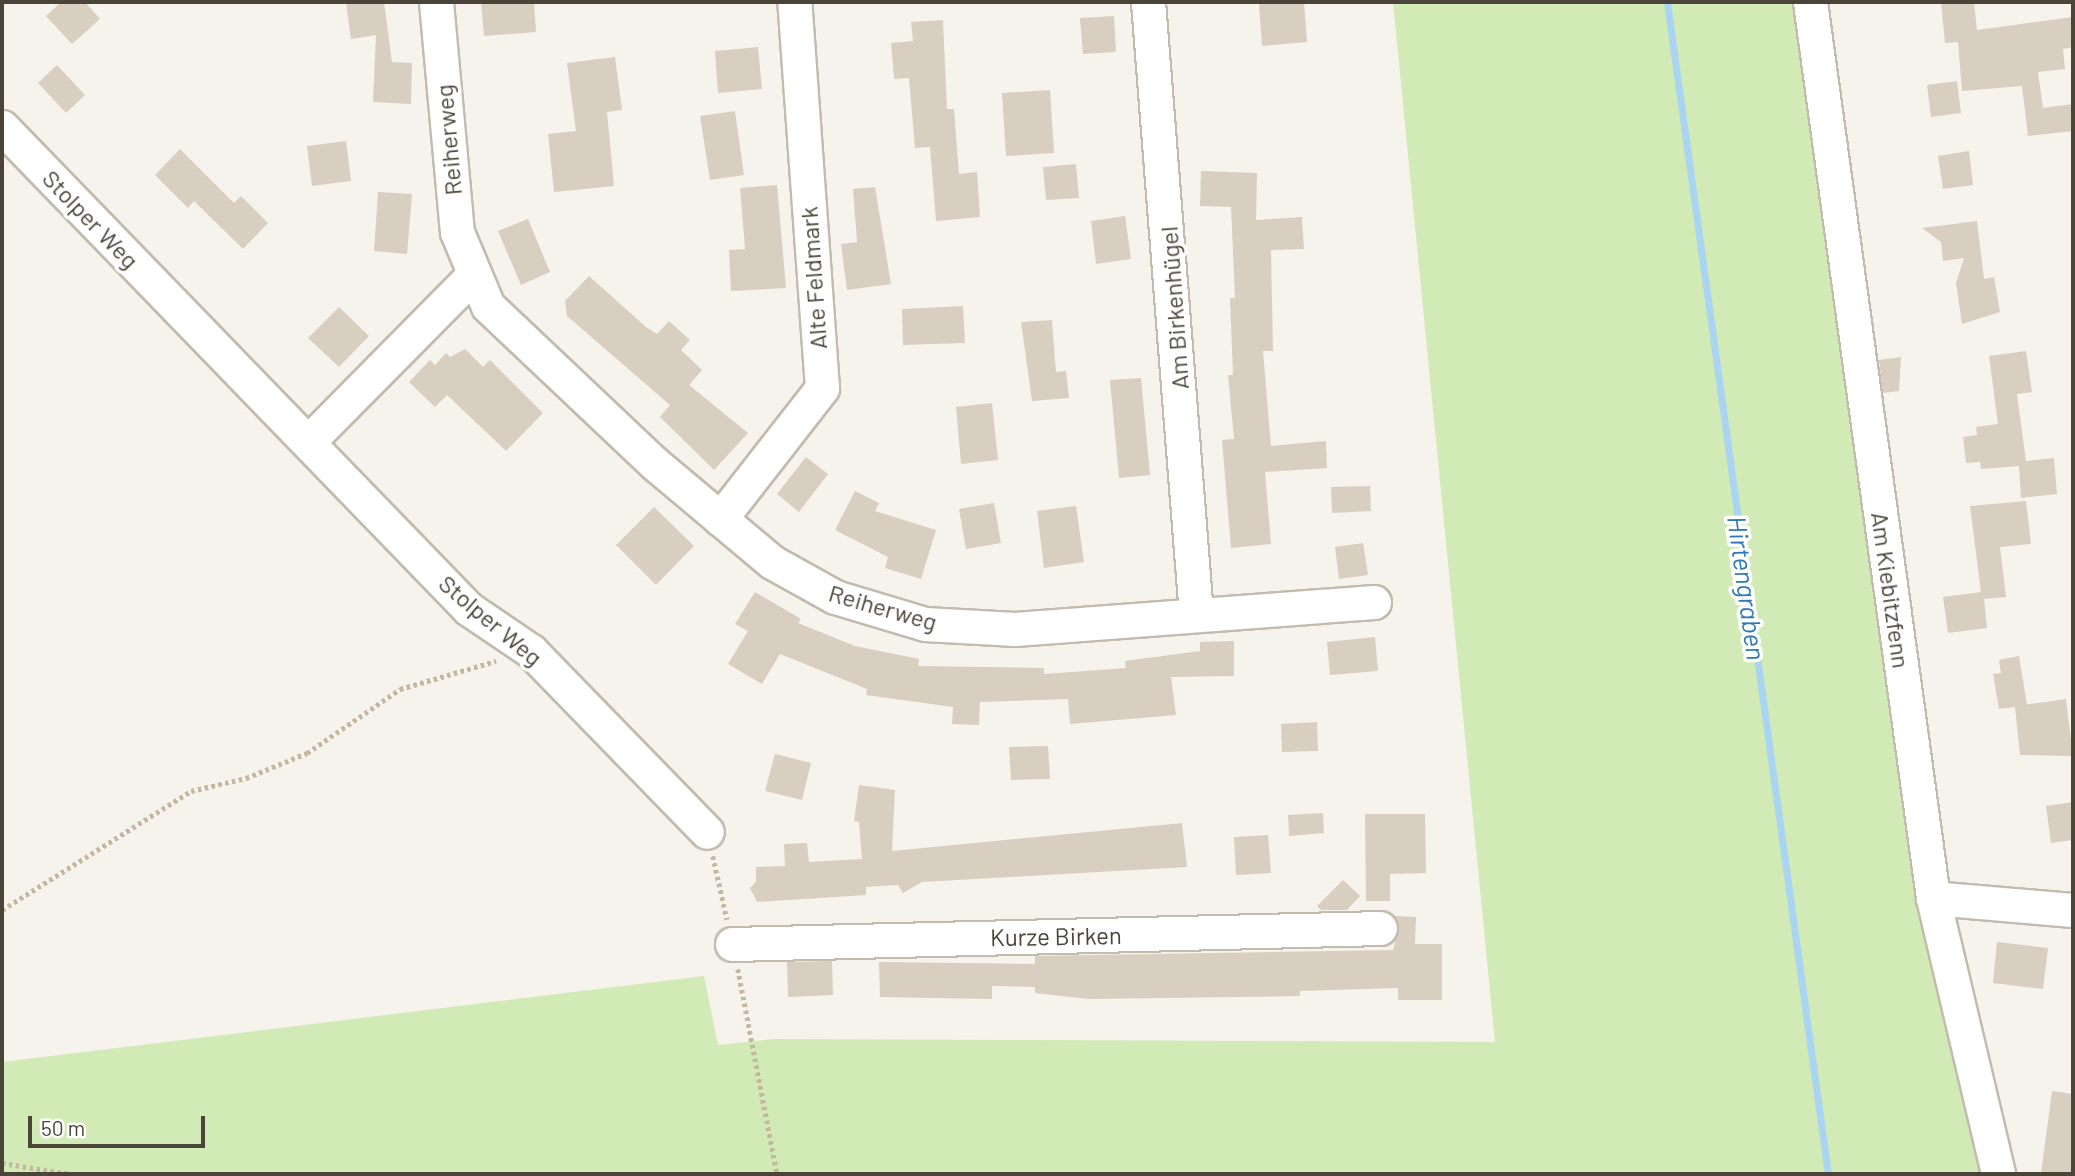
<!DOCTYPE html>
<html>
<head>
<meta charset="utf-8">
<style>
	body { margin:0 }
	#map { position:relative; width:2075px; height:1176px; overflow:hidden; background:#f6f3ec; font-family:Barlow,sans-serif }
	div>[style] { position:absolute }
	.green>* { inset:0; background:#d2eab5 }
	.stream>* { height:7px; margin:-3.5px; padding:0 3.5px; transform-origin:3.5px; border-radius:3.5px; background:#a9d4f2 }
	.building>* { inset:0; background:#d8cfc1 }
	.path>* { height:4.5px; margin-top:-2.25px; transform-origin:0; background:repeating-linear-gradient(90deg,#c4b79f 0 3.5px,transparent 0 7px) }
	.roads { filter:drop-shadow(2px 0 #c2bbae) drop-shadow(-2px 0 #c2bbae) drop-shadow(0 2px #c2bbae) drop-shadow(0 -2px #c2bbae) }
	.minor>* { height:33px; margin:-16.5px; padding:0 16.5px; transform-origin:16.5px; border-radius:16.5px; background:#fff }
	span { translate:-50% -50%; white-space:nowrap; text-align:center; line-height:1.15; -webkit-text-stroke:7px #fff; paint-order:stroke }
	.street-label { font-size:24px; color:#4b4439 }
	.water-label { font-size:26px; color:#2e7ab2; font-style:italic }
	.frame { position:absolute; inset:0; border:4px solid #4b4439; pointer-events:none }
	.scale { position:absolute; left:28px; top:1116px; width:177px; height:32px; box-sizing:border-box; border:4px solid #4b4439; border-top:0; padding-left:9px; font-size:21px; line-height:24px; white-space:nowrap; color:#4b4439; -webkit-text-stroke:5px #fff; paint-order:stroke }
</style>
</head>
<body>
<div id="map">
	<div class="green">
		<div style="clip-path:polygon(1393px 2px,1805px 2px,1989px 1174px,2px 1174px,2px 1062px,704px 976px,718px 1045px,773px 1039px,1495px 1042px)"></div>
	</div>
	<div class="stream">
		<div style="left:1667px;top:2px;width:1183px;rotate:82.18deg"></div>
	</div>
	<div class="building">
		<div style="clip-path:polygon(61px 2px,85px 2px,100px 19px,72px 44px,46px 16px)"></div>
		<div style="clip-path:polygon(346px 2px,384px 2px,392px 62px,412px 63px,411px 104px,373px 102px,376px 35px,351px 39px)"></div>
		<div style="clip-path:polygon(481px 2px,534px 2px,536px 32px,484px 36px)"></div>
		<div style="clip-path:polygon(1285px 2px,1304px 2px,1307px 42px,1262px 46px,1259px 4px)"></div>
		<div style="clip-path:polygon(1941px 2px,1974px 2px,1977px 30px,2073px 17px,2073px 47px,2063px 49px,2065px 69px,2038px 72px,2043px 108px,2073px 104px,2073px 131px,2028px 136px,2022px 86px,1962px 91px,1958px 42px,1945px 43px)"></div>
		<div style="clip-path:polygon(1114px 16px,1116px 52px,1083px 54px,1080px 18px)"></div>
		<div style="clip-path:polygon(943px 20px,947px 109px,954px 109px,959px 174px,977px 172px,980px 217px,936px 221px,930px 147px,915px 148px,909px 78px,894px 79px,891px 43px,913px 41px,911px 22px)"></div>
		<div style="clip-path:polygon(758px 47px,762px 89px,718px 93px,715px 51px)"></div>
		<div style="clip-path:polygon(615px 57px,622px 110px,607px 112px,614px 186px,554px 192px,548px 134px,576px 131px,567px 63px)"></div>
		<div style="clip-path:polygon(57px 65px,85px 95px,66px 113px,38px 83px)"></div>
		<div style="clip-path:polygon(1957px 81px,1961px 113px,1931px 117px,1927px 85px)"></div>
		<div style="clip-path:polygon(1050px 90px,1054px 153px,1006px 156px,1002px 93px)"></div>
		<div style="clip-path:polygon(735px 111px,744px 175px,710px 180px,700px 116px)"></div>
		<div style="clip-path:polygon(346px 141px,351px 181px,312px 186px,307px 146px)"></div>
		<div style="clip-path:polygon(180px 149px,234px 203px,241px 196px,268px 223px,243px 249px,194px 201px,188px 208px,155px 175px)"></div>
		<div style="clip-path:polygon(1969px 151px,1973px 185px,1943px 189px,1938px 156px)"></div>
		<div style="clip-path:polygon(1076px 164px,1079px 198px,1046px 200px,1043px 167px)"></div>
		<div style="clip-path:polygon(1201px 171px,1257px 173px,1256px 220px,1302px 217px,1304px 249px,1271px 250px,1273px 351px,1263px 351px,1271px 446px,1326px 441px,1327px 468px,1265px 472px,1271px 544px,1231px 548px,1222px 440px,1234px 439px,1228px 375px,1233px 375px,1230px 298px,1235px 298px,1231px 207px,1200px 206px)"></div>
		<div style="clip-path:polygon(777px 185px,786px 288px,731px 291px,729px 250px,745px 249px,740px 188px)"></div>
		<div style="clip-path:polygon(875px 187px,891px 284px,847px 290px,841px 244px,857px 242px,853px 189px)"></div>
		<div style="clip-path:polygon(378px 192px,412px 194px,407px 254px,374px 251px)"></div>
		<div style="clip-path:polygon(1125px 216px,1131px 259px,1096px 264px,1091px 221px)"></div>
		<div style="clip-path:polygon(528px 219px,550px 272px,521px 285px,498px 231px)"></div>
		<div style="clip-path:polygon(1977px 221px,1984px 279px,1994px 277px,2000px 312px,1962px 324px,1956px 283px,1964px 258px,1943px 261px,1941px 242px,1922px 228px)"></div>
		<div style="clip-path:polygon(589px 276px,646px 327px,657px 334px,669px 321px,690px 340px,681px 350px,702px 370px,689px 385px,748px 433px,714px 470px,660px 417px,670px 405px,567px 316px,565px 301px)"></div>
		<div style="clip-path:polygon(963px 306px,965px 343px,903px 345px,902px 309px)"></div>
		<div style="clip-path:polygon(339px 307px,369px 336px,339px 367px,308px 338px)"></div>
		<div style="clip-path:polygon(1052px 320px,1056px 372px,1066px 371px,1069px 398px,1032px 401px,1021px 322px)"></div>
		<div style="clip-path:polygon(465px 349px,483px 367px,490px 360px,543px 413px,506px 451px,447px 395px,435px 407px,409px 382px,430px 360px,435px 365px,446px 353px,450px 357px)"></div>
		<div style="clip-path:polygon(2026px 351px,2032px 392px,2017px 394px,2026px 461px,2054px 458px,2057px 494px,2021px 498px,2019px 466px,1981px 469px,1980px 462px,1966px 463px,1963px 437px,1977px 435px,1976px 427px,1998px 424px,1989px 356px)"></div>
		<div style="clip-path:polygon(1901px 357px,1899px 391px,1883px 393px,1879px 360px)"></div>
		<div style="clip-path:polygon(1141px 378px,1150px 475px,1119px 478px,1110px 380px)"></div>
		<div style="clip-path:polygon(992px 403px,998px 460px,961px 464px,956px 407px)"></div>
		<div style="clip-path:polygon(806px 457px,828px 474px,799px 512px,777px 494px)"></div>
		<div style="clip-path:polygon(1370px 486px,1371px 511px,1332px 513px,1331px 487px)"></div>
		<div style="clip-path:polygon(855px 491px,879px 503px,875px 511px,936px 530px,921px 579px,885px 568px,888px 557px,835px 530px)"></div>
		<div style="clip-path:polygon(2026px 501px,2031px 544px,2000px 547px,2006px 597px,1984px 599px,1987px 628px,1948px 633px,1943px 597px,1981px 592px,1970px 506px)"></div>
		<div style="clip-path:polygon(994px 503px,1001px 543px,966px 549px,959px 509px)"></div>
		<div style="clip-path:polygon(1076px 506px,1084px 562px,1044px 568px,1037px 511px)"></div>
		<div style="clip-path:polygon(654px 507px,694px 546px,656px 585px,616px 545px)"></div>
		<div style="clip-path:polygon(1363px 543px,1368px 575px,1339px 579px,1335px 547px)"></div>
		<div style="clip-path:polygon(755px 592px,801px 619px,798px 623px,855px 646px,919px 659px,918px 666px,1044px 668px,1044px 674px,1126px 668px,1125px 661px,1200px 651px,1200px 642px,1234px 641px,1234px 676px,1171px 677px,1176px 715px,1070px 724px,1068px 699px,980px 702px,979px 725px,952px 724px,953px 707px,866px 695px,867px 689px,780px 654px,762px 684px,728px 664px,748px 631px,735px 624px)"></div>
		<div style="clip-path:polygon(1375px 637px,1378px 671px,1330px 675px,1327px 642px)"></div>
		<div style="clip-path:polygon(2019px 656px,2027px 705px,2023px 705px,2066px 699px,2073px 756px,2020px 755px,2015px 707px,1999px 709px,1993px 674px,2001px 673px,1999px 660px)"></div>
		<div style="clip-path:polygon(1317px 722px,1318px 751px,1282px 752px,1281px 724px)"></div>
		<div style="clip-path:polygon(1048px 746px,1050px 779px,1011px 780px,1009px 747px)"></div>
		<div style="clip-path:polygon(775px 754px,811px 763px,802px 800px,765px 791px)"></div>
		<div style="clip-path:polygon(859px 785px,895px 790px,892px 851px,1182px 823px,1187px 867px,922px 882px,903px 893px,898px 885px,866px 887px,866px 895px,757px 902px,750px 888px,756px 882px,756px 867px,785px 866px,784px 844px,807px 843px,809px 862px,862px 859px,859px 822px,854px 821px)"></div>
		<div style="clip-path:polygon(2073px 802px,2073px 840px,2051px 843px,2046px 806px)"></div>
		<div style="clip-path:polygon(1323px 813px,1324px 833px,1289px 836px,1288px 815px)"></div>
		<div style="clip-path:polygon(1365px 814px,1425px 814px,1426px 873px,1390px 874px,1390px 901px,1366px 901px)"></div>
		<div style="clip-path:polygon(1268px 835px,1271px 873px,1236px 875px,1234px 837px)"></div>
		<div style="clip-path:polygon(1343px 880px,1360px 896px,1347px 910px,1321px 910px,1317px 906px)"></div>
		<div style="clip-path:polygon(1395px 916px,1416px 917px,1415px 944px,1442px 944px,1442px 1000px,1398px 1000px,1398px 988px,1300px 991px,1300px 996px,1089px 999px,1035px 993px,1035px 987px,992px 986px,992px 999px,880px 997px,879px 962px,1035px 964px,1035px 956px,1393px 950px,1399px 928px)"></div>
		<div style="clip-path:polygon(1997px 942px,2048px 948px,2043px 989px,1993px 983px)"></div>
		<div style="clip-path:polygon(832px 961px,833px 995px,788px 997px,787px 962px)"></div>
		<div style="clip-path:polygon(2052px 1091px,2073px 1094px,2073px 1174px,2041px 1174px)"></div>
	</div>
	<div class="path">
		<div style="left:713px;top:856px;width:65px;rotate:77.5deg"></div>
		<div style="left:2px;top:910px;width:223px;rotate:-32.2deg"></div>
		<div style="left:191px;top:791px;width:57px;rotate:-13.3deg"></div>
		<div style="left:246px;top:778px;width:66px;rotate:-22.3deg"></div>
		<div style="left:307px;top:753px;width:113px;rotate:-34.5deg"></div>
		<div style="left:400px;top:689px;width:100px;rotate:-16.3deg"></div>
		<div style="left:738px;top:969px;width:209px;rotate:79.2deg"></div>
		<div style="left:2px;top:1163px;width:70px;rotate:9.1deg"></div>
	</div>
	<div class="roads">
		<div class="minor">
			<div style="left:436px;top:2px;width:231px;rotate:84.8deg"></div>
			<div style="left:457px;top:232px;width:80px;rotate:67.3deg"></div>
			<div style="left:488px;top:306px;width:228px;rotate:43.4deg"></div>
			<div style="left:654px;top:463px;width:154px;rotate:40deg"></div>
			<div style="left:772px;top:562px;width:72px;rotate:29.1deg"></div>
			<div style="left:835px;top:597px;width:94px;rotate:16.7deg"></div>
			<div style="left:925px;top:624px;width:90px;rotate:3.2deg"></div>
			<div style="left:1015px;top:629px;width:360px;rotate:-4.3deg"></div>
			<div style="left:1148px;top:2px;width:614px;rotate:85.52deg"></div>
			<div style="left:1810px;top:2px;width:904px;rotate:82.18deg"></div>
			<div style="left:1933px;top:898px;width:284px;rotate:76.7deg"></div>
			<div style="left:2px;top:127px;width:671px;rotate:45.91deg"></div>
			<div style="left:469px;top:609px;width:75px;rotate:34.1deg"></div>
			<div style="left:531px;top:651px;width:252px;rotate:45.8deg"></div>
			<div style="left:308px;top:442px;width:235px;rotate:-45.3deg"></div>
			<div style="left:720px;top:519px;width:166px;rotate:-52.1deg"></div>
			<div style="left:822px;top:388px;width:387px;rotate:-94.1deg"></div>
			<div style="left:1933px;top:898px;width:141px;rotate:4.9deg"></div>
			<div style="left:732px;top:944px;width:648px;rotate:-1.41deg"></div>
		</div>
	</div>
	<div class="street-label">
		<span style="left:448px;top:140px;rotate:-95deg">Reiherweg</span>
		<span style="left:91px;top:219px;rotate:46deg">Stolper Weg</span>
		<span style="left:813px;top:278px;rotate:-94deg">Alte Feldmark</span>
		<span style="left:1174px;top:308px;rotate:-94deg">Am Birkenhügel</span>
		<span style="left:1891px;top:590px;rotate:82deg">Am Kiebitzfenn</span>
		<span style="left:883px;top:607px;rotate:16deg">Reiherweg</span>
		<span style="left:491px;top:620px;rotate:40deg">Stolper Weg</span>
		<span style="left:1056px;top:936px;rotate:-1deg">Kurze Birken</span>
	</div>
	<div class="water-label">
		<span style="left:1747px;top:588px;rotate:82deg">Hirtengraben</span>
	</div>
	<div class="frame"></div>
	<div class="scale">50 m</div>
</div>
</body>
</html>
